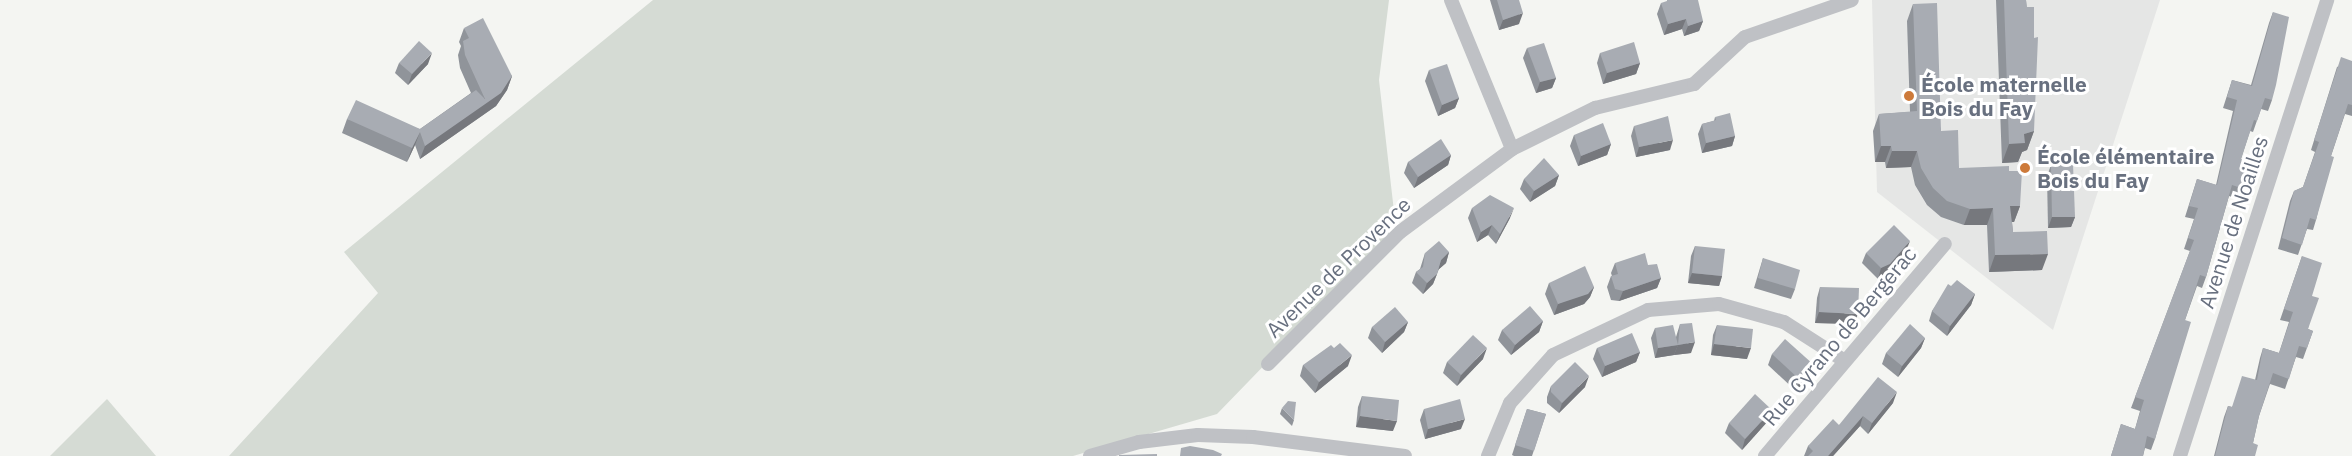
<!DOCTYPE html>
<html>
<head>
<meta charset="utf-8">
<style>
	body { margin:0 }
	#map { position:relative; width:2352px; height:456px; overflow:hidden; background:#f4f5f2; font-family:"IBM Plex Sans",sans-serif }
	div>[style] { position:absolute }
	.built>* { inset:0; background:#e5e6e5 }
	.green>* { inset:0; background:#d5dbd4 }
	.street>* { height:14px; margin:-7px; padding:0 7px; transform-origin:7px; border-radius:7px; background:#bfc1c5 }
	.wall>* { inset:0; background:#90949a }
	.shaded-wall>* { inset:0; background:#76787d }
	.building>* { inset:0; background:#a8acb3 }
	.dots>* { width:16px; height:16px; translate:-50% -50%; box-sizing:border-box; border:3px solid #fff; border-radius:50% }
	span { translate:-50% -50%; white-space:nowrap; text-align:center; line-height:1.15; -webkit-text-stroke:6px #fff; paint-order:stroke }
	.poi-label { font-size:21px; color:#68707f; font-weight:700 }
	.left { translate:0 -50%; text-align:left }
	.street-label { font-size:21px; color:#68707f }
</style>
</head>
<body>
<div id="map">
	<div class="built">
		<div style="clip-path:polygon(1872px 0,2160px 0,2053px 330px,1877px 192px)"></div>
	</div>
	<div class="green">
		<div style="clip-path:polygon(653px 0,1389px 0,1379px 80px,1396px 229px,1217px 414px,1073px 456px,229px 456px,378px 293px,344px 252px)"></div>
		<div style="clip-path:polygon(107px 399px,156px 456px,50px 456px)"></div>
	</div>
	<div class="street">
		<div style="left:1451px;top:0;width:161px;rotate:67.7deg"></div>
		<div style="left:1268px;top:364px;width:187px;rotate:-45deg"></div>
		<div style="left:1400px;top:232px;width:139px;rotate:-36.5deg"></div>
		<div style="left:1512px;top:149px;width:93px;rotate:-26.3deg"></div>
		<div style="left:1595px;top:108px;width:102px;rotate:-13.6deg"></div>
		<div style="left:1694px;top:84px;width:69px;rotate:-42.7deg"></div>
		<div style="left:1745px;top:37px;width:113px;rotate:-19.1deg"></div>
		<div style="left:1090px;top:456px;width:51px;rotate:-15.9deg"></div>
		<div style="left:1139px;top:442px;width:59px;rotate:-6.8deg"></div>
		<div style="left:1198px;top:435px;width:55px;rotate:2.1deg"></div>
		<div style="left:1253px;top:437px;width:153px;rotate:7.1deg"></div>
		<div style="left:1488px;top:456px;width:57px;rotate:-67.5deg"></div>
		<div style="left:1510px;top:403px;width:64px;rotate:-48.1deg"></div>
		<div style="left:1553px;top:355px;width:105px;rotate:-25.3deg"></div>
		<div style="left:1648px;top:310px;width:71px;rotate:-4.8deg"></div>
		<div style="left:1719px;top:304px;width:67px;rotate:15.5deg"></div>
		<div style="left:1784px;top:322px;width:72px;rotate:32.6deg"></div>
		<div style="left:1765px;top:456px;width:278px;rotate:-49.7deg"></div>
		<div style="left:2180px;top:456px;width:479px;rotate:-72.1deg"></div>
	</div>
	<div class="wall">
		<div style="clip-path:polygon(1490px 0,1519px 0,1519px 24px,1499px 30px)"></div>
		<div style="clip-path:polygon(1996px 0,2026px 0,2034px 131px,2027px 150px,2022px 152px,2018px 162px,2002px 163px)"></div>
		<div style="clip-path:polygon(1661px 3px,1703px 21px,1699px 31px,1684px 36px,1682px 29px,1664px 35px,1657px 14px)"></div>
		<div style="clip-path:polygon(1913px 4px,1941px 131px,1959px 168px,2009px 171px,2020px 206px,2014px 222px,2012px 222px,2013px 232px,2042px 270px,1989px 272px,1987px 225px,1964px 225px,1941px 217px,1927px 205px,1915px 185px,1911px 167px,1886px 168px,1885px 162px,1875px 162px,1873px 131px,1879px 114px,1910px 112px,1907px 21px)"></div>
		<div style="clip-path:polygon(2273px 12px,2272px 100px,2268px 111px,2261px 109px,2253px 132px,2250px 131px,2241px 159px,2241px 188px,2237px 199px,2229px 196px,2206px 277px,2202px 288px,2197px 286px,2185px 320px,2155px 439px,2151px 450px,2145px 448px,2143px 456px,2111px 456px,2121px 424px,2135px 429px,2140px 411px,2131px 408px,2190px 251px,2184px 249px,2194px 219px,2185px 217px,2197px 179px,2216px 185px,2233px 111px,2223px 108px,2232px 80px,2251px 85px,2269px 23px)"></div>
		<div style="clip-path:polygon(464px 28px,512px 76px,507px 90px,496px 106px,420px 159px,415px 145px,407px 162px,342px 133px,347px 119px,420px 129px,471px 93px,460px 68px,458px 55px,461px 46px,459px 42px)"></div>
		<div style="clip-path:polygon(1527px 48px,1556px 78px,1552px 88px,1536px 93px,1523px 58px)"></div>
		<div style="clip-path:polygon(1600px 53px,1640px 63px,1636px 74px,1603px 84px,1597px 63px)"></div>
		<div style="clip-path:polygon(2352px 61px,2352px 116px,2345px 114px,2331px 156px,2316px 220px,2313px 230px,2307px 229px,2298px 255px,2278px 249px,2290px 201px,2294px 191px,2303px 187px,2315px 152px,2311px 150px,2337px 67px)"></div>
		<div style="clip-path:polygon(399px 63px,428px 64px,408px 85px,395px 73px)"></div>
		<div style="clip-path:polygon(1429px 70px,1459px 98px,1455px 108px,1438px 116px,1425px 81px)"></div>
		<div style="clip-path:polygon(1715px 117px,1735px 136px,1732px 146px,1702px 153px,1698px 134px,1702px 124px,1714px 121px)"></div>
		<div style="clip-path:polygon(1634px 126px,1670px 150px,1636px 157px,1631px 136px)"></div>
		<div style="clip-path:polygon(1574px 135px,1611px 144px,1607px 155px,1578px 166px,1570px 146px)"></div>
		<div style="clip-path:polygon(1451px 155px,1448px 165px,1414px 188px,1404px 173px,1408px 162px)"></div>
		<div style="clip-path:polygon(2051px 165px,2075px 217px,2071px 227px,2048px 228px,2047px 176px)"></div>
		<div style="clip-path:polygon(1559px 175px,1555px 186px,1530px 202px,1520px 189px,1524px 179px)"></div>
		<div style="clip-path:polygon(1472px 208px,1510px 218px,1496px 244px,1488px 235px,1477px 242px,1468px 218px)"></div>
		<div style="clip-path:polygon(1695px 246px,1722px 276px,1719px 286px,1688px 283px,1691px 256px)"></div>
		<div style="clip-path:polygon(1906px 251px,1886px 275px,1878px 279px,1862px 263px,1866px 253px)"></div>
		<div style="clip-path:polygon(1449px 252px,1446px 263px,1439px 269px,1433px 284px,1423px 294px,1412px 283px,1416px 272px,1420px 269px,1425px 253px)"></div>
		<div style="clip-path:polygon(2302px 256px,2312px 296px,2308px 329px,2313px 331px,2303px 359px,2296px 357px,2285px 389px,2270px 384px,2259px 416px,2253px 443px,2255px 456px,2214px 456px,2224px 417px,2228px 406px,2232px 407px,2255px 380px,2260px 358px,2263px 348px,2279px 353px,2289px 322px,2280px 320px)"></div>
		<div style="clip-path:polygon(1763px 258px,1795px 289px,1791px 299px,1754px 288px)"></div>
		<div style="clip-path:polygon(1615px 263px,1648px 265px,1661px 278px,1657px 288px,1619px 301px,1611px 300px,1607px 287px,1611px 276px,1612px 276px,1611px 273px)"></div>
		<div style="clip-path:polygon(1549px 283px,1594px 287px,1590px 297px,1584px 304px,1554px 315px,1545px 294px)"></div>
		<div style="clip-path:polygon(1951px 286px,1975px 294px,1971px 305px,1947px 336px,1929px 321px,1932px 311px)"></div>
		<div style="clip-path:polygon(1820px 287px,1854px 324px,1815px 323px,1817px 298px)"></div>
		<div style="clip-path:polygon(1543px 321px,1539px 332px,1511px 355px,1498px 340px,1502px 330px)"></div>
		<div style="clip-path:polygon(1408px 322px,1404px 332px,1382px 353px,1368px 338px,1372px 327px)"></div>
		<div style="clip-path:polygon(1680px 324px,1691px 353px,1674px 355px,1674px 354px,1674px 355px,1655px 358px,1651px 338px,1655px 328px,1676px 337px)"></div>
		<div style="clip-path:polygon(1717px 325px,1747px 359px,1711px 355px,1713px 335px)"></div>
		<div style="clip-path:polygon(1925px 338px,1921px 348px,1898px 377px,1882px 364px,1886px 353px)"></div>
		<div style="clip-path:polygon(1597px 348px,1640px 352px,1636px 362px,1602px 377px,1593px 359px)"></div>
		<div style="clip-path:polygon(1772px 354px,1814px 365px,1810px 375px,1796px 391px,1768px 365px)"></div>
		<div style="clip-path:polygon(1483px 359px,1457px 386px,1443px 373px,1447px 362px)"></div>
		<div style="clip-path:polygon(1303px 365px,1348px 366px,1315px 393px,1300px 376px)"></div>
		<div style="clip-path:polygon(1551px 386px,1585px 387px,1559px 413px,1547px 403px,1547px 397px)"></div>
		<div style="clip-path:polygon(1362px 396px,1393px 431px,1356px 427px,1358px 407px)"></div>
		<div style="clip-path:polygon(1893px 403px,1868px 434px,1860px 426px,1833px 456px,1804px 456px,1808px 446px,1839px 425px)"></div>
		<div style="clip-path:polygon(1282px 408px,1294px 420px,1292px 426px,1280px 414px)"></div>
		<div style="clip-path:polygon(1424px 409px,1461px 429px,1425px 439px,1420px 420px)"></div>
		<div style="clip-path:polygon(1527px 409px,1546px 414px,1532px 456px,1514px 456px,1512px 455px)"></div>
		<div style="clip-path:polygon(1768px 421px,1742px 450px,1725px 433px,1729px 423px)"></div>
	</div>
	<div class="shaded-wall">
		<div style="clip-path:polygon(1523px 13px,1519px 24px,1499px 30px,1503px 20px)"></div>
		<div style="clip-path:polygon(1686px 19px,1682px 29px,1664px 35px,1668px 24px)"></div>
		<div style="clip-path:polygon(1703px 21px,1699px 31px,1684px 36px,1688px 26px)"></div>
		<div style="clip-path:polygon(432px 53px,428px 64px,408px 85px,412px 74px)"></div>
		<div style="clip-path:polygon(1640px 63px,1636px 74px,1603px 84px,1607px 73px)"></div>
		<div style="clip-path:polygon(512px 76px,507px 90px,496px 106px,420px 159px,425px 146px)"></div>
		<div style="clip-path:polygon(1556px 78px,1552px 88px,1536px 93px,1540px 82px)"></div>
		<div style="clip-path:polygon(1459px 98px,1455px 108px,1438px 116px,1442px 105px)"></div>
		<div style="clip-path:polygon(2034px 131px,2027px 150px,2022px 152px,2018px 162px,2002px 163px,2009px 144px,2024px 134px)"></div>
		<div style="clip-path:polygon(420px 132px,415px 145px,407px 162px,412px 148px)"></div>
		<div style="clip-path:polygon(1735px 136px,1732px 146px,1702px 153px,1706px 143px)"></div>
		<div style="clip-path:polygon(1673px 140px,1670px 150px,1636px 157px,1639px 147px)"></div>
		<div style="clip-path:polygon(1611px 144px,1607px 155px,1578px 166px,1581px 156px)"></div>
		<div style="clip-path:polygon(1881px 146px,1891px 146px,1885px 162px,1875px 162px)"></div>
		<div style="clip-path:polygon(1892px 151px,1917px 151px,1911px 167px,1886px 168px)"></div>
		<div style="clip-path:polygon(1451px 155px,1448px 165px,1414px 188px,1418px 177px)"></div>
		<div style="clip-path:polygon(1559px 175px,1555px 186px,1530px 202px,1534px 191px)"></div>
		<div style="clip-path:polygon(2010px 206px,2020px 206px,2014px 222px,2004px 222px)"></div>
		<div style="clip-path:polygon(1514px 208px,1510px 218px,1496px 244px,1500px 234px)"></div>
		<div style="clip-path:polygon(1993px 208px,1987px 225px,1964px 225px,1970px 209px)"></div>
		<div style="clip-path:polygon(2052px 217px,2075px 217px,2071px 227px,2048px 228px)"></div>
		<div style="clip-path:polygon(1492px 225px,1488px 235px,1477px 242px,1481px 232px)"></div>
		<div style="clip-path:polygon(1910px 241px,1906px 251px,1886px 275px,1878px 279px,1881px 268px)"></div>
		<div style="clip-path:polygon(1449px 252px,1446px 263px,1438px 270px,1441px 260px)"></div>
		<div style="clip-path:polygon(2048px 254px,2042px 270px,1989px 272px,1995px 255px)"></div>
		<div style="clip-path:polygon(1692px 273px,1722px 276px,1719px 286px,1688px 283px)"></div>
		<div style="clip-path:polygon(1437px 274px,1433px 284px,1423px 294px,1427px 283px)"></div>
		<div style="clip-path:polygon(1661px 278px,1657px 288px,1619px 301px,1623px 291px)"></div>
		<div style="clip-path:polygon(1594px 287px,1590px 297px,1584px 304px,1554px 315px,1558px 304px)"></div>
		<div style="clip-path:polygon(1975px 294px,1971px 305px,1947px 336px,1950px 326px)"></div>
		<div style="clip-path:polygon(1819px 312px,1858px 314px,1854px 324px,1815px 323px)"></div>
		<div style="clip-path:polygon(1543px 321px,1539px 332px,1511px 355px,1515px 345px)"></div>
		<div style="clip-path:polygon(1408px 322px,1404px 332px,1382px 353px,1385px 342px)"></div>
		<div style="clip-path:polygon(1925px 338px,1921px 348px,1898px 377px,1902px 366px)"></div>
		<div style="clip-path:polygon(1695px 342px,1691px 353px,1674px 355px,1678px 345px)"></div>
		<div style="clip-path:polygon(1714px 344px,1751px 348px,1747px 359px,1711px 355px)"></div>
		<div style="clip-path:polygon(1678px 345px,1674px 355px,1655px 358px,1658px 348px)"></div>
		<div style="clip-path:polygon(1487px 348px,1483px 359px,1457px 386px,1461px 375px)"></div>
		<div style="clip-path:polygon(1640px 352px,1636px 362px,1602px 377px,1605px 366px)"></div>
		<div style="clip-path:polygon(1352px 355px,1348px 366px,1315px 393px,1319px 382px)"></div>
		<div style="clip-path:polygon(1814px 365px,1810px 375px,1796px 391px,1800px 380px)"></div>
		<div style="clip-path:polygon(1589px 376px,1585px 387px,1559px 413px,1562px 403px)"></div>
		<div style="clip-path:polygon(1897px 392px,1893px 403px,1868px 434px,1872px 423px)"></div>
		<div style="clip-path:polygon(1772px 410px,1768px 421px,1742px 450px,1745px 439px)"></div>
		<div style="clip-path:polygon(1360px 416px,1397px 421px,1393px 431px,1356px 427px)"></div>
		<div style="clip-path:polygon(1863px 416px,1860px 426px,1833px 456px,1828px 456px)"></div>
		<div style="clip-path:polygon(1465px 419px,1461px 429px,1425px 439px,1428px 429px)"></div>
	</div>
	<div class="building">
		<div style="clip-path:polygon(1497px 0,1519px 0,1523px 13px,1503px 20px)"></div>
		<div style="clip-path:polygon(1667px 0,1698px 0,1703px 21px,1688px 26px,1686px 19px,1668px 24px,1661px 3px,1667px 1px)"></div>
		<div style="clip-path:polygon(2004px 0,2026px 0,2027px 7px,2034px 7px,2034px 38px,2038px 37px,2034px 131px,2024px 134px,2025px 143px,2009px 144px)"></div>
		<div style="clip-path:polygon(1937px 3px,1941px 131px,1958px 130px,1959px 168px,2009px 166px,2009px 171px,2022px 171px,2020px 206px,2010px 206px,2013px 232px,2047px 231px,2048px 254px,1995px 255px,1993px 208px,1970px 209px,1947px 201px,1933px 188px,1921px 168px,1917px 151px,1892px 151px,1891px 146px,1881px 146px,1879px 114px,1917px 111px,1913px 4px)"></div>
		<div style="clip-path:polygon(2273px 12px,2289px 17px,2276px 85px,2272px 100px,2265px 98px,2257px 121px,2254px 120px,2241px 159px,2250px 162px,2241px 188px,2232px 185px,2206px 277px,2200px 275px,2185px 320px,2191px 322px,2155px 439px,2147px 436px,2143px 456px,2111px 456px,2121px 424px,2135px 429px,2144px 400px,2135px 397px,2194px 240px,2188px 238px,2198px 208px,2189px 206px,2197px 179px,2217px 185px,2237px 100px,2227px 97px,2232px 80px,2252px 86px)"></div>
		<div style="clip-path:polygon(483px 18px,512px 76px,501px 93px,425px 146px,420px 132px,412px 148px,347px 119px,356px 100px,420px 129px,476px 90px,485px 99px,465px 55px,463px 41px,469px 38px,464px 28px)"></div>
		<div style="clip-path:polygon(419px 41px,432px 53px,412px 74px,399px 63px)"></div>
		<div style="clip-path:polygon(1634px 42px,1640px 63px,1607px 73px,1600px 53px)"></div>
		<div style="clip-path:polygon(1544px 43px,1556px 78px,1540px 82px,1527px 48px)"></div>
		<div style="clip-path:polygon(2341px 57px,2352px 61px,2352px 105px,2348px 104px,2331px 156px,2334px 157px,2316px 220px,2310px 218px,2302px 245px,2282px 238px,2294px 191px,2303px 187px,2319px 142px,2314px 140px)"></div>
		<div style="clip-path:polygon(1447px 64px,1459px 98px,1442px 105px,1429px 70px)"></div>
		<div style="clip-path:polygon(1730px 113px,1735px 136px,1706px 143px,1702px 124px,1716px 120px,1715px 117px)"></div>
		<div style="clip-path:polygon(1668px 116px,1673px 140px,1639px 147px,1634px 126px)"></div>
		<div style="clip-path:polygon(1603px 123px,1611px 144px,1581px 156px,1574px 135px)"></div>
		<div style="clip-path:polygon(1441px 139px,1451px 155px,1418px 177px,1408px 162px)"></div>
		<div style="clip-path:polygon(1544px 158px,1559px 175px,1534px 191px,1524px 179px)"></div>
		<div style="clip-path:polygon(2073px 164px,2075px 217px,2052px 217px,2051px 165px)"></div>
		<div style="clip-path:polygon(1490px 195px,1514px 208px,1500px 234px,1492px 225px,1481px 232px,1472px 208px)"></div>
		<div style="clip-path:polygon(1894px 225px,1910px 241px,1890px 264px,1881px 268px,1866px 253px)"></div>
		<div style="clip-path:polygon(1439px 241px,1449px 252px,1441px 260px,1437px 274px,1427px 283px,1416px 272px,1423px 267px,1425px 253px)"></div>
		<div style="clip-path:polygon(1695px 246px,1725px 249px,1722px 276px,1692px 273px)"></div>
		<div style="clip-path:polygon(1645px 253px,1648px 265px,1657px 264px,1661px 278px,1623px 291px,1615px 289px,1611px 276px,1618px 274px,1615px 263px)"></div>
		<div style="clip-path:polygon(2302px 256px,2322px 263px,2312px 296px,2319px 298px,2308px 329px,2313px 331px,2307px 348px,2299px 346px,2289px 379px,2273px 373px,2259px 416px,2253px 443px,2258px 445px,2255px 456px,2215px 456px,2228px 406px,2232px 407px,2242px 376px,2257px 380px,2263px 348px,2279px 353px,2293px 312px,2284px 309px)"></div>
		<div style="clip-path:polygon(1763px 258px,1800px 270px,1795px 289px,1758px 278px)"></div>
		<div style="clip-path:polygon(1585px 266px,1594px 287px,1588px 294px,1558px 304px,1549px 283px)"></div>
		<div style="clip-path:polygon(1957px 280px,1975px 294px,1950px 326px,1932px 311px,1948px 284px,1951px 286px)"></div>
		<div style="clip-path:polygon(1820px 287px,1859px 288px,1858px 314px,1819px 312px)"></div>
		<div style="clip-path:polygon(1530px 306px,1543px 321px,1515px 345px,1502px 330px)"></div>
		<div style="clip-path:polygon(1395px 307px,1408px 322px,1385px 342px,1372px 327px)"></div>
		<div style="clip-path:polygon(1692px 323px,1695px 342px,1678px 345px,1680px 324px)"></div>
		<div style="clip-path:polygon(1910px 324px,1925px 338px,1902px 366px,1886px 353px)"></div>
		<div style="clip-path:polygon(1673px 325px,1678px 345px,1658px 348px,1655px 328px)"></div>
		<div style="clip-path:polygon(1717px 325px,1753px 329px,1751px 348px,1714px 344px)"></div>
		<div style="clip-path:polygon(1632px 333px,1640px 352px,1605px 366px,1597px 348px)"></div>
		<div style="clip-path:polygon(1473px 335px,1487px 348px,1461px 375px,1447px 362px)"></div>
		<div style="clip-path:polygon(1785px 339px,1814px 365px,1800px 380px,1772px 354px)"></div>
		<div style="clip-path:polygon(1340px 343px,1352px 355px,1319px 382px,1303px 365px,1331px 345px,1334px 348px)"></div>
		<div style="clip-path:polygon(1575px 362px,1589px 376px,1562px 403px,1551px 392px,1551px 386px)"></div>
		<div style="clip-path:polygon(1878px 377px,1897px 392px,1872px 423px,1863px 416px,1828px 456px,1808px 456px,1813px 451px,1808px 446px,1833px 419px,1839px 425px)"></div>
		<div style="clip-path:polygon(1755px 394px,1772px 410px,1745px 439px,1729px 423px)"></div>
		<div style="clip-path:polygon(1362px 396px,1399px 400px,1397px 421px,1360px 416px)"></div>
		<div style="clip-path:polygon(1460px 399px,1465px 419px,1428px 429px,1424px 409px)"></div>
		<div style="clip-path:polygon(1288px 401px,1296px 402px,1294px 420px,1282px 408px)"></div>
		<div style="clip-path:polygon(1527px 409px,1546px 414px,1534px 451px,1515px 445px)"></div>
		<div style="clip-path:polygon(1190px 446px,1213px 450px,1222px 454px,1221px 456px,1180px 456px,1181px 448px)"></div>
		<div style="clip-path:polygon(1157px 454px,1157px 456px,1119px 456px,1119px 455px)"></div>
	</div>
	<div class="dots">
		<div style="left:1909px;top:96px;background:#cd7a3a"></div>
		<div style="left:2025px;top:168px;background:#cd7a3a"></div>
	</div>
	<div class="poi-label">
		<span class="left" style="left:1921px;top:96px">École maternelle<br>Bois du Fay</span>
		<span class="left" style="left:2037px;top:168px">École élémentaire<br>Bois du Fay</span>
	</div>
	<div class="street-label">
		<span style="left:2233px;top:222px;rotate:-72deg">Avenue de Noailles</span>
		<span style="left:1338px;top:267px;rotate:-44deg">Avenue de Provence</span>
		<span style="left:1839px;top:336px;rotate:-50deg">Rue Cyrano de Bergerac</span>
	</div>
</div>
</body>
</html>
